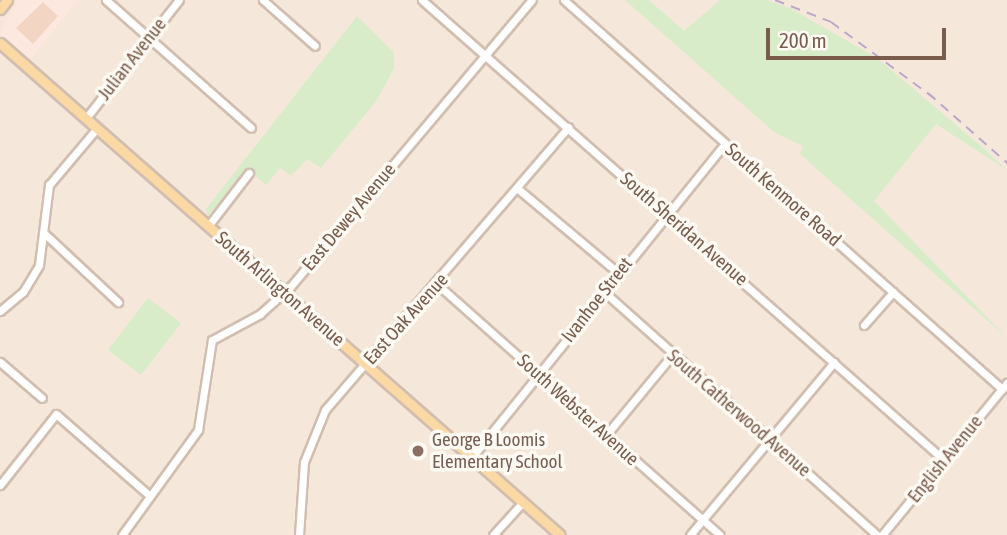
<!DOCTYPE html>
<html>
<head>
<meta charset="utf-8">
<style>
	body { margin:0 }
	#map { position:relative; width:1007px; height:535px; overflow:hidden; background:#fdf6ec; font-family:"Asap Condensed",sans-serif }
	div>[style] { position:absolute }
	.residential>* { inset:0; background:#f5e8da }
	.commercial>* { inset:0; background:#fde8e0 }
	.green>* { inset:0; background:#d8ecc9 }
	.building>* { inset:0; background:#f3d5c3 }
	.roads { filter:drop-shadow(2px 0 #d1beb0) drop-shadow(-2px 0 #d1beb0) drop-shadow(0 2px #d1beb0) drop-shadow(0 -2px #d1beb0) }
	.minor>* { height:7px; margin:-3.5px; padding:0 3.5px; transform-origin:3.5px; border-radius:3.5px; background:#fff }
	.major>* { height:9px; margin:-4.5px; padding:0 4.5px; transform-origin:4.5px; border-radius:4.5px; background:#fbd9a5 }
	.rail>* { height:2px; margin-top:-1px; transform-origin:0; background:repeating-linear-gradient(90deg,#b9a8c9 0 10px,transparent 0 17px) }
	.dots>* { width:19px; height:19px; translate:-50% -50%; box-sizing:border-box; border:4px solid #fffaf3; border-radius:50% }
	span { translate:-50% -50%; white-space:nowrap; text-align:center; line-height:1.15; -webkit-text-stroke:7px #fffaf3; paint-order:stroke }
	.street-label { font-size:19px; color:#7a5c4d }
	.education-label { font-size:19px; color:#785e54 }
	.left { translate:0 -50%; text-align:left }
	.scale { position:absolute; left:766px; top:28px; width:180px; height:32px; box-sizing:border-box; border:4px solid #7a5c4d; border-top:0; padding-left:9px; font-size:21px; line-height:24px; white-space:nowrap; color:#7a5c4d; -webkit-text-stroke:5px #fffaf3; paint-order:stroke }
</style>
</head>
<body>
<div id="map">
	<div class="residential">
		<div style="clip-path:polygon(0 0,1007px 0,1007px 535px,0 535px)"></div>
	</div>
	<div class="commercial">
		<div style="clip-path:polygon(18px 0,78px 0,30px 60px,0 33px)"></div>
	</div>
	<div class="green">
		<div style="clip-path:polygon(625px 0,649px 0,684px 31px,720px 0,766px 0,790px 8px,877px 58px,982px 147px,1007px 170px,936px 124px,874px 201px,1007px 338px,800px 154px,803px 146px,774px 132px)"></div>
		<div style="clip-path:polygon(357px 16px,394px 53px,394px 68px,377px 100px,321px 168px,307px 159px,291px 176px,280px 168px,266px 185px,249px 170px,208px 215px,206px 209px)"></div>
		<div style="clip-path:polygon(148px 298px,181px 323px,141px 375px,108px 350px)"></div>
	</div>
	<div class="building">
		<div style="clip-path:polygon(43px 2px,58px 16px,33px 44px,16px 28px)"></div>
	</div>
	<div class="roads">
		<div class="minor">
			<div style="left:106px;top:0;width:193px;rotate:41.4deg"></div>
			<div style="left:263px;top:0;width:69px;rotate:41.5deg"></div>
			<div style="left:422px;top:0;width:696px;rotate:41.39deg"></div>
			<div style="left:564px;top:0;width:586px;rotate:41.61deg"></div>
			<div style="left:86px;top:118px;width:150px;rotate:-51.8deg"></div>
			<div style="left:517px;top:188px;width:131px;rotate:40deg"></div>
			<div style="left:208px;top:226px;width:67px;rotate:-52.3deg"></div>
			<div style="left:45px;top:234px;width:100px;rotate:43deg"></div>
			<div style="left:437px;top:284px;width:378px;rotate:41.6deg"></div>
			<div style="left:602px;top:290px;width:368px;rotate:41.7deg"></div>
			<div style="left:0;top:311px;width:30px;rotate:-40deg"></div>
			<div style="left:23px;top:292px;width:31px;rotate:-59deg"></div>
			<div style="left:39px;top:265px;width:81px;rotate:-82.9deg"></div>
			<div style="left:49px;top:185px;width:75px;rotate:-49.9deg"></div>
			<div style="left:864px;top:325px;width:44px;rotate:-48.7deg"></div>
			<div style="left:0;top:362px;width:55px;rotate:40.6deg"></div>
			<div style="left:606px;top:435px;width:105px;rotate:-50.4deg"></div>
			<div style="left:472px;top:457px;width:402px;rotate:-51.1deg"></div>
			<div style="left:0;top:485px;width:90px;rotate:-51.7deg"></div>
			<div style="left:56px;top:414px;width:123px;rotate:41.1deg"></div>
			<div style="left:122px;top:535px;width:130px;rotate:-54.1deg"></div>
			<div style="left:198px;top:430px;width:91px;rotate:-81.2deg"></div>
			<div style="left:212px;top:340px;width:55px;rotate:-28.4deg"></div>
			<div style="left:260px;top:314px;width:40px;rotate:-42deg"></div>
			<div style="left:290px;top:287px;width:375px;rotate:-49.9deg"></div>
			<div style="left:299px;top:535px;width:73px;rotate:-86.1deg"></div>
			<div style="left:304px;top:462px;width:56px;rotate:-68deg"></div>
			<div style="left:325px;top:410px;width:373px;rotate:-49.3deg"></div>
			<div style="left:493px;top:535px;width:45px;rotate:-47.7deg"></div>
			<div style="left:690px;top:535px;width:225px;rotate:-50.2deg"></div>
			<div style="left:882px;top:535px;width:197px;rotate:-50.6deg"></div>
		</div>
		<div class="major">
			<div style="left:0;top:9px;width:11px;rotate:-52deg"></div>
			<div style="left:0;top:43px;width:745px;rotate:41.3deg"></div>
		</div>
	</div>
	<div class="rail">
		<div style="left:775px;top:0;width:60px;rotate:21.4deg"></div>
		<div style="left:831px;top:22px;width:128px;rotate:36.4deg"></div>
		<div style="left:928px;top:93px;width:106px;rotate:41.5deg"></div>
	</div>
	<div class="dots">
		<div style="left:418px;top:451px;background:#8d6e63"></div>
	</div>
	<div class="street-label">
		<span style="left:132px;top:59px;rotate:-52deg">Julian Avenue</span>
		<span style="left:783px;top:195px;rotate:41deg">South Kenmore Road</span>
		<span style="left:349px;top:217px;rotate:-50deg">East Dewey Avenue</span>
		<span style="left:684px;top:229px;rotate:41deg">South Sheridan Avenue</span>
		<span style="left:280px;top:289px;rotate:41deg">South Arlington Avenue</span>
		<span style="left:597px;top:300px;rotate:-52deg">Ivanhoe Street</span>
		<span style="left:406px;top:319px;rotate:-48deg">East Oak Avenue</span>
		<span style="left:578px;top:410px;rotate:42deg">South Webster Avenue</span>
		<span style="left:739px;top:413px;rotate:41deg">South Catherwood Avenue</span>
		<span style="left:945px;top:459px;rotate:-51deg">English Avenue</span>
	</div>
	<div class="education-label">
		<span class="left" style="left:432px;top:451px">George B Loomis<br>Elementary School</span>
	</div>
	<div class="scale">200 m</div>
</div>
</body>
</html>
